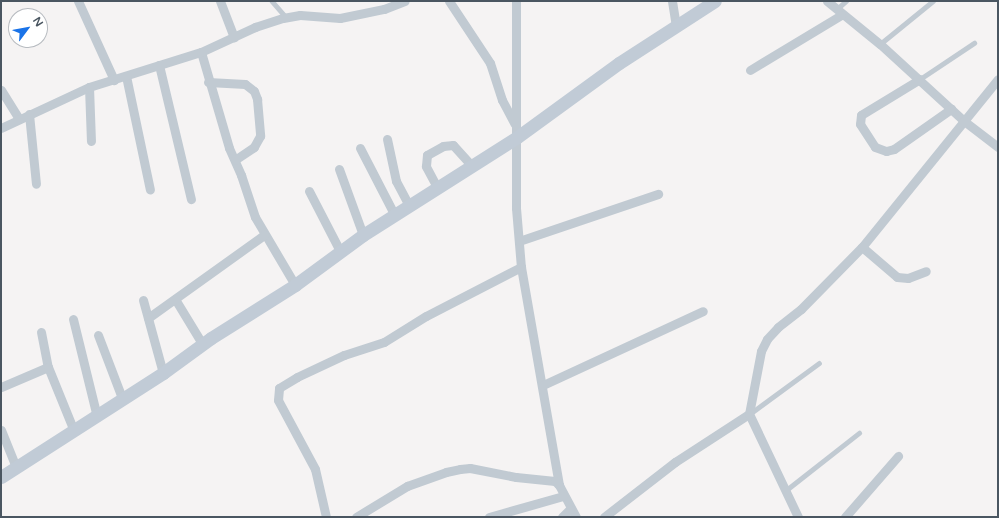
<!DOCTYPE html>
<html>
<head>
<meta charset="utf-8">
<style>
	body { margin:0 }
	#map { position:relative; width:999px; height:518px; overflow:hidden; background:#f5f3f3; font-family:"Varela Round",sans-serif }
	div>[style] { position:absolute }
	.lane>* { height:4.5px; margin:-2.25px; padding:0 2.25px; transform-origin:2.25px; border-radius:2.25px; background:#c1cad2 }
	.street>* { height:9px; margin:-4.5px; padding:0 4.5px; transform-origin:4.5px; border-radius:4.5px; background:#c1cad2 }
	.secondary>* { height:13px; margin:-6.5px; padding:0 6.5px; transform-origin:6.5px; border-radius:6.5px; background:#c1cbd6 }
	span { translate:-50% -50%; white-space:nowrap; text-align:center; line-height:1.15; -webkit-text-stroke:3px #fff; paint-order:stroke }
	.frame { position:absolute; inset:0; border:2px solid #4a5661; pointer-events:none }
	.north { position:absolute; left:8px; top:8px; width:40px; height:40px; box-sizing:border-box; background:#fff; border:1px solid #b7bbc0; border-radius:50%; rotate:58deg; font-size:11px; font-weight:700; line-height:16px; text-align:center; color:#4a5661 }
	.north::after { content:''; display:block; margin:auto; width:14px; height:18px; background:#1a73e8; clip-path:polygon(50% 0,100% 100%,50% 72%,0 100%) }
</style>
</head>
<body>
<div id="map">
	<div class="lane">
		<div style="left:272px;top:1px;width:23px;rotate:49deg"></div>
		<div style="left:837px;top:9px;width:12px;rotate:-42deg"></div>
		<div style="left:880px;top:44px;width:68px;rotate:-39.1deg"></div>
		<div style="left:920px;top:79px;width:65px;rotate:-33.7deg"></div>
		<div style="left:751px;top:413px;width:84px;rotate:-36.3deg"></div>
		<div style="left:785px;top:491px;width:94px;rotate:-38.1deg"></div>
	</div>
	<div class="street">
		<div style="left:78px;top:1px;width:87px;rotate:65.5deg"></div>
		<div style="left:220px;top:1px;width:39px;rotate:69deg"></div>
		<div style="left:449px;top:1px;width:74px;rotate:56.5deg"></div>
		<div style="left:490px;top:63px;width:39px;rotate:72deg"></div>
		<div style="left:502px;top:100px;width:27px;rotate:62deg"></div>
		<div style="left:516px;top:1px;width:207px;rotate:90deg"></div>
		<div style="left:516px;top:208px;width:59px;rotate:85.2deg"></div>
		<div style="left:521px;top:267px;width:221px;rotate:80.1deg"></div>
		<div style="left:559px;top:485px;width:36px;rotate:62deg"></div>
		<div style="left:672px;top:1px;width:26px;rotate:81deg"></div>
		<div style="left:827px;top:1px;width:68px;rotate:39.1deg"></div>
		<div style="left:880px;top:44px;width:114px;rotate:42.5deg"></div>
		<div style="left:964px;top:121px;width:43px;rotate:37.4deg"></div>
		<div style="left:201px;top:52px;width:100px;rotate:73.7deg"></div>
		<div style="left:229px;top:148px;width:30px;rotate:66deg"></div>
		<div style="left:241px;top:175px;width:44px;rotate:71.6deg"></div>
		<div style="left:255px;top:217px;width:79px;rotate:59.5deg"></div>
		<div style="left:159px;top:65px;width:138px;rotate:76.6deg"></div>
		<div style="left:750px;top:70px;width:106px;rotate:-31.1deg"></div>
		<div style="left:126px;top:76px;width:116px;rotate:78.1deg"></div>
		<div style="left:920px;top:79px;width:69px;rotate:148.6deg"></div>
		<div style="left:861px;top:115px;width:9px;rotate:96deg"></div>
		<div style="left:860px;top:124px;width:27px;rotate:57deg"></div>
		<div style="left:875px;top:147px;width:12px;rotate:20deg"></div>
		<div style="left:886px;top:151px;width:8px;rotate:-14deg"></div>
		<div style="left:894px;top:149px;width:70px;rotate:-35.1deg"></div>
		<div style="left:208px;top:82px;width:37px;rotate:3deg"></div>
		<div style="left:245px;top:84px;width:11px;rotate:38deg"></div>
		<div style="left:254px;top:91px;width:9px;rotate:69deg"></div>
		<div style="left:257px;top:99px;width:37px;rotate:85deg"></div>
		<div style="left:260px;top:136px;width:13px;rotate:119deg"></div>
		<div style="left:254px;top:147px;width:23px;rotate:146deg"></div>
		<div style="left:89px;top:87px;width:54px;rotate:87.9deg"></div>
		<div style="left:1px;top:90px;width:34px;rotate:58deg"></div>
		<div style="left:29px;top:114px;width:70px;rotate:84.3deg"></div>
		<div style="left:1px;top:128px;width:97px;rotate:-25deg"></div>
		<div style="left:89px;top:87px;width:117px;rotate:-17.4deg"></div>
		<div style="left:201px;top:52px;width:60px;rotate:-24.8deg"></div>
		<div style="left:255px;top:27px;width:29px;rotate:-18deg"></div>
		<div style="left:283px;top:18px;width:17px;rotate:-10deg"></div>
		<div style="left:300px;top:15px;width:40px;rotate:4.3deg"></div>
		<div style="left:340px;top:18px;width:45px;rotate:-11.6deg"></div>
		<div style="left:384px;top:9px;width:22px;rotate:-21deg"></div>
		<div style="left:387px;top:139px;width:43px;rotate:77.9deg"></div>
		<div style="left:396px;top:181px;width:27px;rotate:62deg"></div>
		<div style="left:360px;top:148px;width:74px;rotate:62.7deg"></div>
		<div style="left:339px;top:169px;width:70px;rotate:70deg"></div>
		<div style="left:438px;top:189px;width:26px;rotate:-118deg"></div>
		<div style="left:426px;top:166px;width:11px;rotate:-85deg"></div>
		<div style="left:427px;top:155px;width:18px;rotate:-29deg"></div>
		<div style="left:443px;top:146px;width:10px;rotate:-6deg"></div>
		<div style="left:453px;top:145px;width:28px;rotate:48deg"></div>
		<div style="left:309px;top:191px;width:68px;rotate:62.7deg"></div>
		<div style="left:519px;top:241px;width:147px;rotate:-18.7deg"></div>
		<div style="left:862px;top:247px;width:46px;rotate:40.6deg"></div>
		<div style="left:897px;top:277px;width:11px;rotate:5deg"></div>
		<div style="left:908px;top:278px;width:19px;rotate:-21deg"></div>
		<div style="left:175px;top:299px;width:54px;rotate:58.7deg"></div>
		<div style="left:143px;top:300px;width:76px;rotate:74.7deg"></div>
		<div style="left:148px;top:318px;width:143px;rotate:-35.6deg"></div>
		<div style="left:73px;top:319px;width:101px;rotate:76.2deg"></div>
		<div style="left:41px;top:332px;width:36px;rotate:79deg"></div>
		<div style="left:98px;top:335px;width:67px;rotate:69.1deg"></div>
		<div style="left:543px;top:385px;width:176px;rotate:-24.8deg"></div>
		<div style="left:1px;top:387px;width:51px;rotate:-23.1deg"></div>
		<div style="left:48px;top:367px;width:69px;rotate:67.9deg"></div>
		<div style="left:1px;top:430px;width:40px;rotate:68deg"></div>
		<div style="left:326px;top:517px;width:49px;rotate:-102.9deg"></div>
		<div style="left:315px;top:469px;width:78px;rotate:-118.2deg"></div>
		<div style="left:278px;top:400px;width:12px;rotate:-85deg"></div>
		<div style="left:279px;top:388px;width:21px;rotate:-31deg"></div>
		<div style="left:297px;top:377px;width:52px;rotate:-25.1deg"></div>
		<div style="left:344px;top:355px;width:42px;rotate:-18deg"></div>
		<div style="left:384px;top:342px;width:49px;rotate:-31.8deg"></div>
		<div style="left:426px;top:316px;width:107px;rotate:-27.3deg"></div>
		<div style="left:356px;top:517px;width:60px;rotate:-31.3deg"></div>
		<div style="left:407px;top:486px;width:41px;rotate:-19.7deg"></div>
		<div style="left:446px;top:472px;width:14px;rotate:-12deg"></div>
		<div style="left:460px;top:469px;width:10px;rotate:-6deg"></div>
		<div style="left:470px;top:468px;width:47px;rotate:11.1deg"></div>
		<div style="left:516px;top:477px;width:39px;rotate:6deg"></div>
		<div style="left:555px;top:481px;width:6px;rotate:45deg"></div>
		<div style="left:489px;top:517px;width:77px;rotate:-15.8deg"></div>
		<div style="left:562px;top:517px;width:11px;rotate:-45deg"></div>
		<div style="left:604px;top:517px;width:90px;rotate:-37.8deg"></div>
		<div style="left:675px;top:462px;width:88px;rotate:-33deg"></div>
		<div style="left:798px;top:517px;width:114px;rotate:-115.4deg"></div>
		<div style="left:749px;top:414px;width:64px;rotate:-79.2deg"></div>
		<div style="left:761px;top:351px;width:13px;rotate:-63deg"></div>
		<div style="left:767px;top:339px;width:16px;rotate:-47deg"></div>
		<div style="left:778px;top:327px;width:29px;rotate:-38deg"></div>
		<div style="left:801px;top:309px;width:87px;rotate:-45.5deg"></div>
		<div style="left:862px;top:247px;width:216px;rotate:-51deg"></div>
		<div style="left:845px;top:517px;width:81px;rotate:-49deg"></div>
	</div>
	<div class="secondary">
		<div style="left:1px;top:477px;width:193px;rotate:-32.7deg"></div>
		<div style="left:163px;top:373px;width:59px;rotate:-36.1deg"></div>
		<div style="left:211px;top:338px;width:99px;rotate:-32.2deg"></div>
		<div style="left:295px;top:285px;width:84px;rotate:-36.3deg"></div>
		<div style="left:363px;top:235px;width:181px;rotate:-32.4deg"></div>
		<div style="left:516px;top:138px;width:127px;rotate:-36.1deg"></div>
		<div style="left:619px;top:63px;width:114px;rotate:-32.9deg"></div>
	</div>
	<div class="frame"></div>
	<div class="north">N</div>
</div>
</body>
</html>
